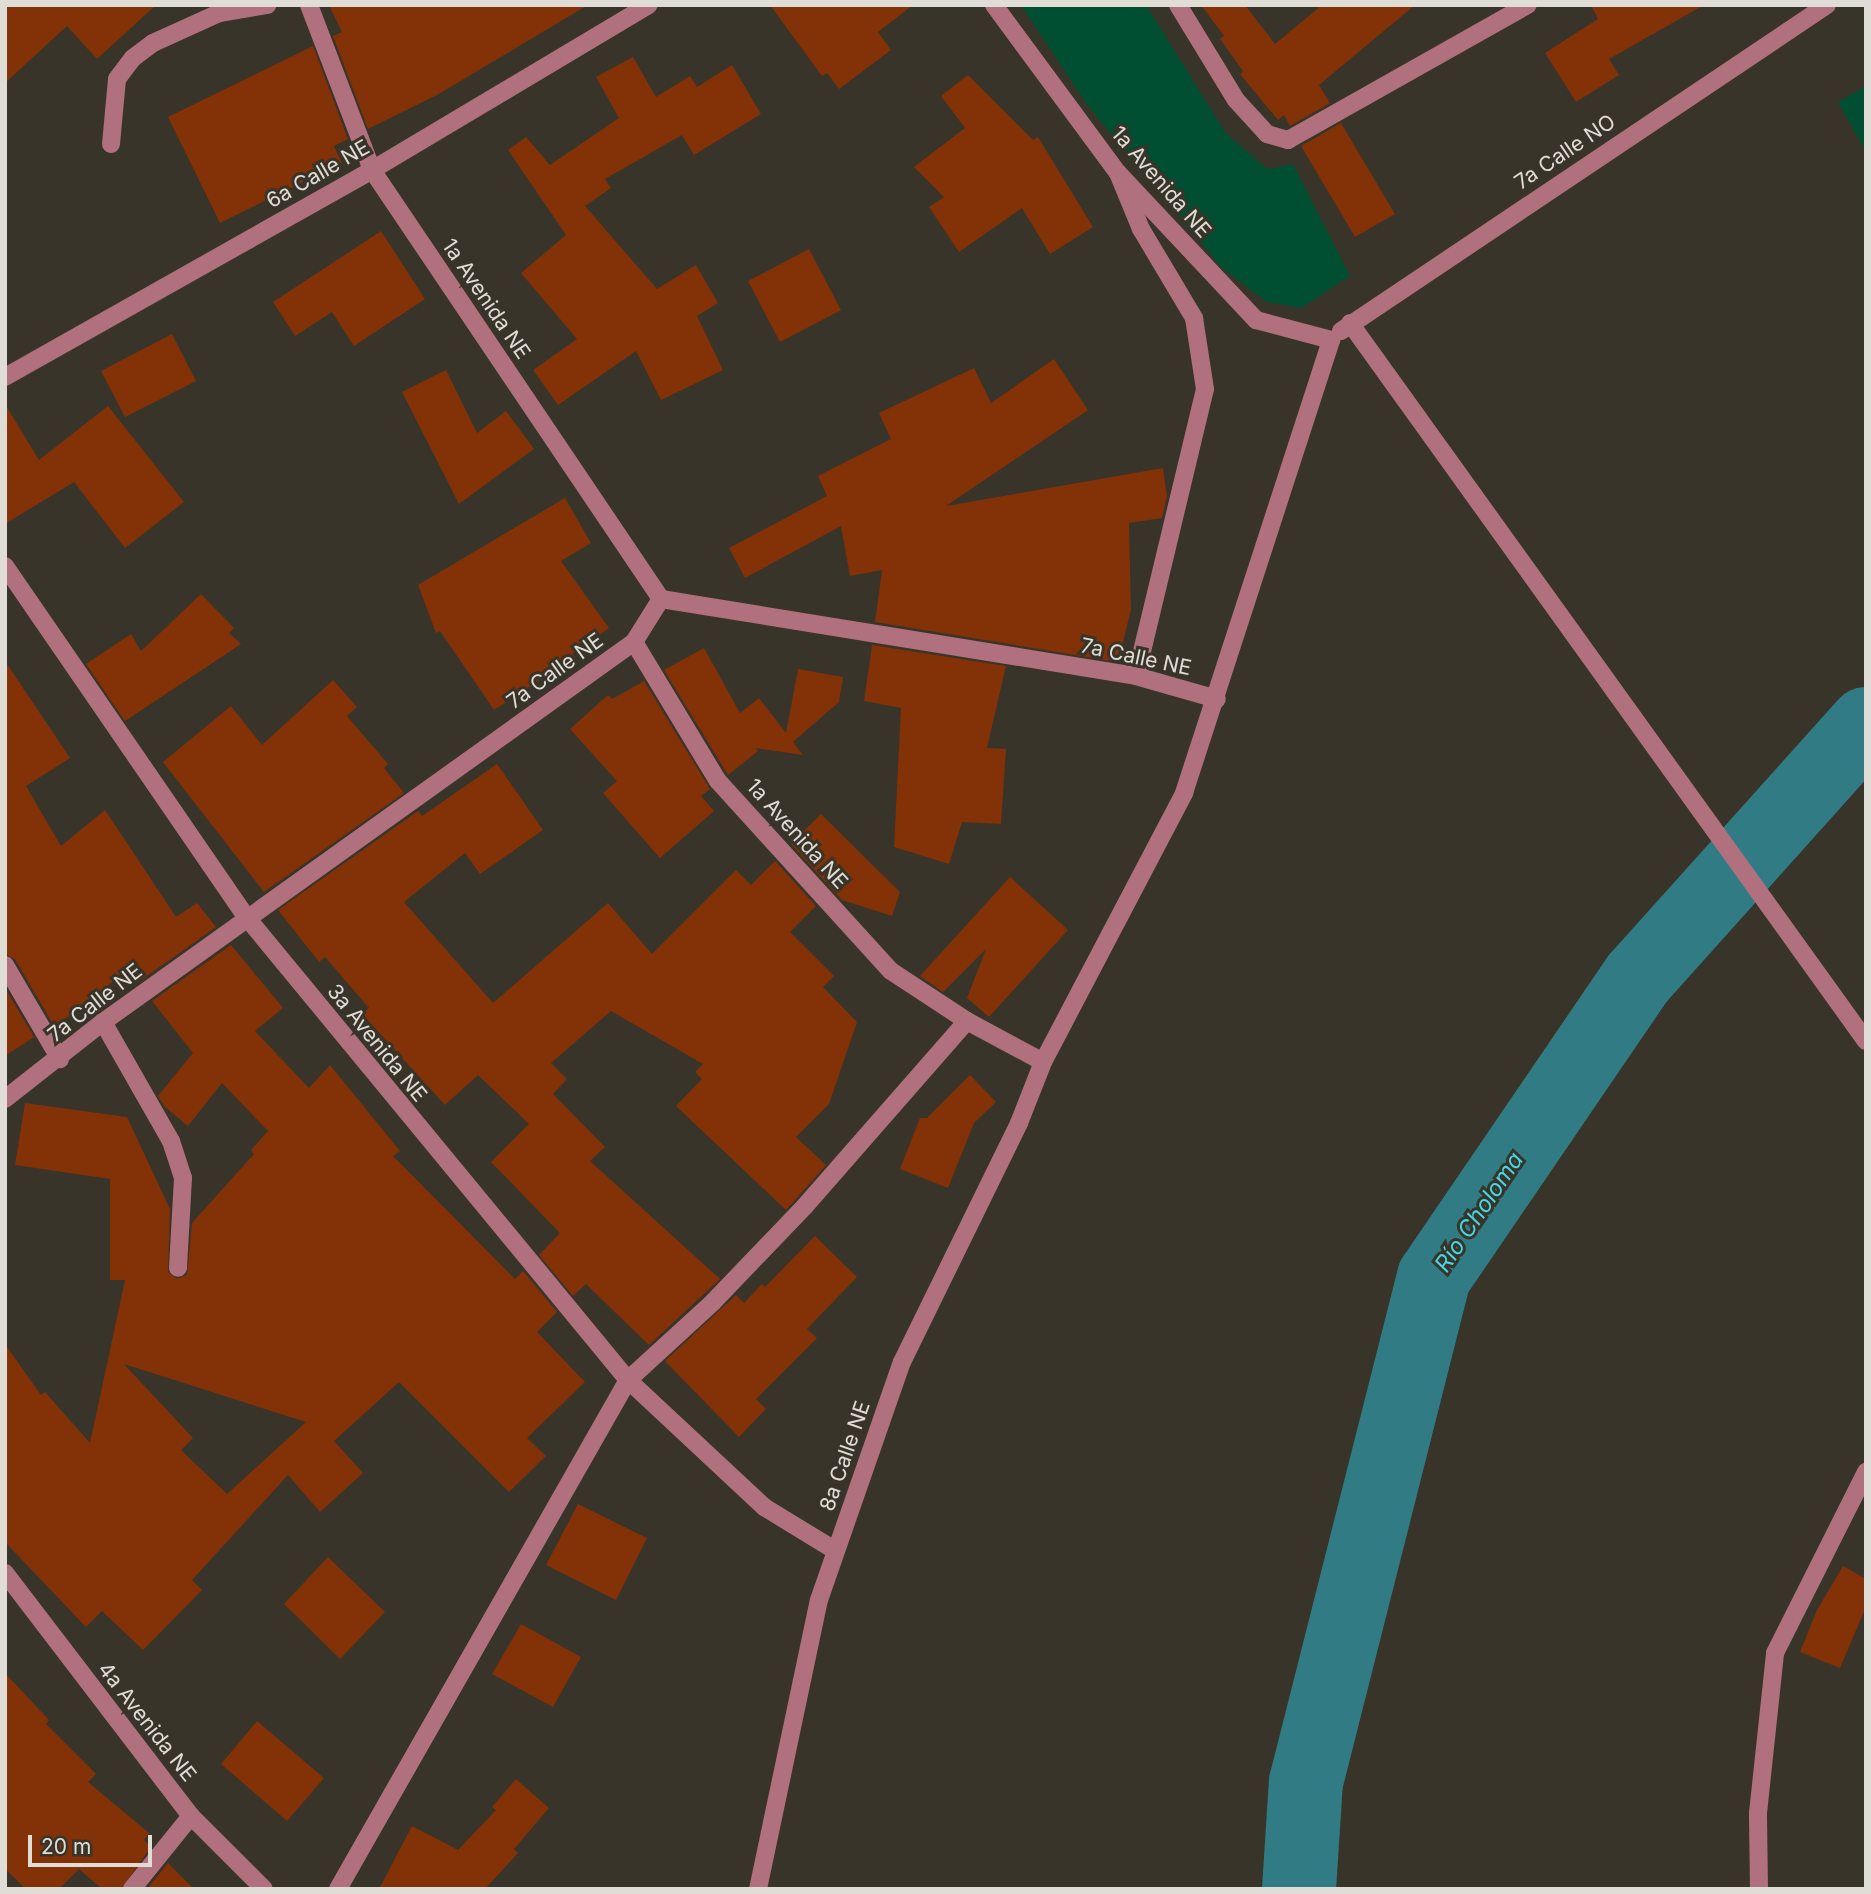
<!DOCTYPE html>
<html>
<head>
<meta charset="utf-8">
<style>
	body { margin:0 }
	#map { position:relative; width:1871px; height:1894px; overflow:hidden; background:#383429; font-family:Inter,sans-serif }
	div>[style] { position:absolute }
	.green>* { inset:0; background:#004f32 }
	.river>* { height:74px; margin:-37px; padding:0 37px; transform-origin:37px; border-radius:37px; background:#317c84 }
	.building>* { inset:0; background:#833106 }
	.minor>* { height:18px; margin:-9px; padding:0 9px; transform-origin:9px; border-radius:9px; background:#b0707d }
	span { translate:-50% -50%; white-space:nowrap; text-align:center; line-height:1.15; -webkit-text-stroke:6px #383429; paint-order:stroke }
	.street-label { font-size:21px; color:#e0ddd6 }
	.water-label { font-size:23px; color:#44d8e7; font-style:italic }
	.frame { position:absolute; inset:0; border:7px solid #e0ddd6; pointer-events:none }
	.scale { position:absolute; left:28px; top:1835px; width:124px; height:32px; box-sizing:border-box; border:4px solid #e0ddd6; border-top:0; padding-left:9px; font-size:21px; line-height:24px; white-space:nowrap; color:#e0ddd6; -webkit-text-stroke:5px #383429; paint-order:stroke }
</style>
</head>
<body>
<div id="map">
	<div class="green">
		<div style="clip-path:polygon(1021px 5px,1146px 5px,1225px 132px,1267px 169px,1293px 164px,1350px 276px,1301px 308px,1267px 302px,1222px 268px,1088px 106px)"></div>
		<div style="clip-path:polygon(1866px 86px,1866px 152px,1838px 102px)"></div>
	</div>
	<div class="river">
		<div style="left:1299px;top:1889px;width:107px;rotate:-86.3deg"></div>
		<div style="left:1306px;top:1782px;width:521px;rotate:-75.78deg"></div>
		<div style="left:1434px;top:1277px;width:363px;rotate:-55.7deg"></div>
		<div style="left:1639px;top:977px;width:340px;rotate:-48.1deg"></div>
	</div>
	<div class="building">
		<div style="clip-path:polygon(5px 5px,156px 5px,97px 59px,67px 26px,5px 83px)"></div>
		<div style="clip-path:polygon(329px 5px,588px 5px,437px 95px,368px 129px,333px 36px,342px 32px)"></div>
		<div style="clip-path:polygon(770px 5px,913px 5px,878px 32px,891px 50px,839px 89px,827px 73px,822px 76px)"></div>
		<div style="clip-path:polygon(1201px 5px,1245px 5px,1275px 44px,1322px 5px,1415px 5px,1319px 85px,1330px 103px,1290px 126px,1284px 115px,1278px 120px,1240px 74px,1243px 71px,1220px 39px,1224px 36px)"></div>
		<div style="clip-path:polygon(1591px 5px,1704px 5px,1609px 59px,1619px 75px,1576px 102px,1545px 53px,1598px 19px)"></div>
		<div style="clip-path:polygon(313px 46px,348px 139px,334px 146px,342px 163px,220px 223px,168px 117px)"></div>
		<div style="clip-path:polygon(633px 57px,656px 97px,690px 76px,697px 87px,732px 65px,761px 114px,694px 155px,682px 135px,605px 179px,611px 188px,585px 206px,657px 289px,696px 265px,718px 303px,697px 316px,723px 370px,661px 400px,636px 351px,558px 405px,533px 370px,577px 339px,521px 273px,566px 235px,508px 150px,526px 137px,550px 165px,619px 118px,596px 77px)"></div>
		<div style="clip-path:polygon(968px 75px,1033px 140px,1038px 137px,1093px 227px,1050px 254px,1022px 208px,959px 252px,929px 207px,944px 197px,914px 167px,965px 128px,941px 96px)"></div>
		<div style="clip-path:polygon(1341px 123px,1395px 214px,1355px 237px,1301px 146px)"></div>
		<div style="clip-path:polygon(381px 231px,425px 299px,354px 346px,332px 312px,295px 336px,273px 302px)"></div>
		<div style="clip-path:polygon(809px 249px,841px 310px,780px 342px,748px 281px)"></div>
		<div style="clip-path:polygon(172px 334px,196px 381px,125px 417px,101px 371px)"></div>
		<div style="clip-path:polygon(1054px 359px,1088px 410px,946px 506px,1163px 468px,1167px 497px,1162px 518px,1129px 523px,1131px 610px,1118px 662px,875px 622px,882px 570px,850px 576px,841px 526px,745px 578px,729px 548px,827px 496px,818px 476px,891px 439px,879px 413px,974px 368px,991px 403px)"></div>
		<div style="clip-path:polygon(446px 370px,477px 433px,506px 411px,534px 449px,459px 504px,402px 392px)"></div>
		<div style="clip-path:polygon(5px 404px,39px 460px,108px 406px,184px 502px,125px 548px,74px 482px,5px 524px)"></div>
		<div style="clip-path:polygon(565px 498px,591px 543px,561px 561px,609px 628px,572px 654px,575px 657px,494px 710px,440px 631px,436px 633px,418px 585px)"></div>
		<div style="clip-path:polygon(201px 594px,234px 628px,229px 633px,241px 644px,125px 721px,86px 664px,131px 634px,141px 651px)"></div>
		<div style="clip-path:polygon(872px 645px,1006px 666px,987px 748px,1006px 749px,1001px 824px,962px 822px,949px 864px,894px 847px,901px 708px,864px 701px)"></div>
		<div style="clip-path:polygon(704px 648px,740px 713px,759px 698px,786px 733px,798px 669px,843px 677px,839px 702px,793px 742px,803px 755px,755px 748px,758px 751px,728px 775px,664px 670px)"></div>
		<div style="clip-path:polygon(5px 661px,70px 758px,26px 786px,61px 846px,105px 810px,176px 917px,197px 903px,216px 927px,137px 983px,127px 970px,74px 1014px,53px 1024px,15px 959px,5px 954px)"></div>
		<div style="clip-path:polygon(333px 680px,357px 707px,347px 716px,388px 764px,384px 768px,404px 793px,264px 892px,163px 762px,231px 706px,262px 745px)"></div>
		<div style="clip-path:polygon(644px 681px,710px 789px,701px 796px,714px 811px,660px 858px,603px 793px,617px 781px,570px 729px,608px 695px,612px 699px)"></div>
		<div style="clip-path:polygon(497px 764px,543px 830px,480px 874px,465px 853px,404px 902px,493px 1003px,608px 903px,652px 954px,736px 870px,751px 885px,775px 861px,816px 906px,790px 932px,834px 976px,823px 987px,857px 1022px,829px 1104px,796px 1137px,826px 1165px,786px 1210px,676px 1106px,702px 1079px,695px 1072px,703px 1064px,611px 1011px,551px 1063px,567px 1079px,553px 1094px,605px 1147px,590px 1161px,720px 1279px,649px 1345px,586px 1284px,573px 1296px,539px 1255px,560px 1233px,491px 1162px,529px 1124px,478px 1075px,445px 1105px,362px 1014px,369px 1008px,325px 957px,319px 962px,278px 910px,418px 811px,422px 816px)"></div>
		<div style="clip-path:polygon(821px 814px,900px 892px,892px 916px,842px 900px,791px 844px)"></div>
		<div style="clip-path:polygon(1010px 877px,1068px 930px,989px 1017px,967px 998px,986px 949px,943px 992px,920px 976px)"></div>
		<div style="clip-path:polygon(evenodd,231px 945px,283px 1008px,255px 1031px,309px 1088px,330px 1065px,400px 1151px,393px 1156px,515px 1279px,523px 1271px,557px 1312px,537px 1332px,585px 1382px,527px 1438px,546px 1456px,509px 1492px,399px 1382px,334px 1441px,363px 1473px,320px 1512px,288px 1475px,192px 1580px,202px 1590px,143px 1650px,102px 1611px,86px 1627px,5px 1542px,5px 1344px,41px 1395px,45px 1392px,90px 1443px,125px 1280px,110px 1280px,110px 1179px,15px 1165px,25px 1103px,127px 1117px,170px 1209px,168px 1272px,177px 1279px,187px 1275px,192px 1223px,254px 1154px,251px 1150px,268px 1131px,222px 1083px,188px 1126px,165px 1107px,158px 1096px,193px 1053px,152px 1001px,231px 945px,124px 1364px,306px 1422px,227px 1494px,181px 1450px,193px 1438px,124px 1364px)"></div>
		<div style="clip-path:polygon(5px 988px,34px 1037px,5px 1056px)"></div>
		<div style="clip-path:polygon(970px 1075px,996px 1102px,974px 1123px,948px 1188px,900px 1169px,920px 1118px,927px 1118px)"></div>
		<div style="clip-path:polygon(815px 1236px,857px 1277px,807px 1329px,817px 1338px,756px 1399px,766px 1409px,739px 1437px,665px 1361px,736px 1295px,744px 1303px,762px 1284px,765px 1287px)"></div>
		<div style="clip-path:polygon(578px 1504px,647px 1538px,616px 1600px,546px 1565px)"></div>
		<div style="clip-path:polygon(328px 1557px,385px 1612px,340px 1659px,284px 1604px)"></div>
		<div style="clip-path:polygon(1843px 1566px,1866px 1579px,1866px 1607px,1840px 1668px,1800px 1652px,1817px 1610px)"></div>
		<div style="clip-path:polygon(521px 1624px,581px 1657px,553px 1707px,492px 1674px)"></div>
		<div style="clip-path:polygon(5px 1673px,49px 1720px,46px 1724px,96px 1774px,88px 1782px,149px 1833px,144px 1840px,151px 1847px,121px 1889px,102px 1889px,79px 1869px,59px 1889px,26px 1889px,5px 1869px)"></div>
		<div style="clip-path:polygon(257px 1721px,324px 1778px,287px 1821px,221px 1764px)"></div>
		<div style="clip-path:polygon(516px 1779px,549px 1808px,514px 1849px,518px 1853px,485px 1889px,379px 1889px,412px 1826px,458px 1850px,496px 1810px,492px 1807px)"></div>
		<div style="clip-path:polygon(168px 1863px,194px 1889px,147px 1889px)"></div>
	</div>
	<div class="minor">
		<div style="left:309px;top:5px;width:177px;rotate:69.1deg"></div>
		<div style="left:372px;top:170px;width:517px;rotate:56.03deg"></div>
		<div style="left:994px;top:5px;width:209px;rotate:53.6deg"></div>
		<div style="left:1118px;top:173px;width:202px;rotate:46.8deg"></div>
		<div style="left:1256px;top:320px;width:78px;rotate:14.9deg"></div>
		<div style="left:1178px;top:5px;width:111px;rotate:58.6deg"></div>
		<div style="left:1236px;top:100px;width:46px;rotate:47.6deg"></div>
		<div style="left:1267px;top:134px;width:22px;rotate:16deg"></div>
		<div style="left:1288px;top:140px;width:275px;rotate:-29.4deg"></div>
		<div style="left:111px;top:144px;width:65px;rotate:-84.7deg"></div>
		<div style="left:117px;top:79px;width:26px;rotate:-53deg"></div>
		<div style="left:133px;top:58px;width:25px;rotate:-37deg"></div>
		<div style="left:153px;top:43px;width:72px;rotate:-24.4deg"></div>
		<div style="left:219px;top:13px;width:49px;rotate:-9.5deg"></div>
		<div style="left:1118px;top:173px;width:61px;rotate:67.7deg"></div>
		<div style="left:1141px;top:229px;width:104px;rotate:59.2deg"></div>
		<div style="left:1194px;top:318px;width:72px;rotate:81.2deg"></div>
		<div style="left:1205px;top:389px;width:295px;rotate:103.5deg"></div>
		<div style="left:1350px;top:323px;width:884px;rotate:54.3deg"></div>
		<div style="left:1341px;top:331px;width:585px;rotate:-33.85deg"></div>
		<div style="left:5px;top:377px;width:421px;rotate:-29.4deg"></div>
		<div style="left:372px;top:170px;width:322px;rotate:-30.8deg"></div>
		<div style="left:5px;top:566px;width:429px;rotate:55.5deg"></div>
		<div style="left:248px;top:919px;width:597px;rotate:50.5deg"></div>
		<div style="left:628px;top:1380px;width:186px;rotate:43deg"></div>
		<div style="left:764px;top:1507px;width:84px;rotate:31.4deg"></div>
		<div style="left:634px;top:642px;width:162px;rotate:58.9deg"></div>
		<div style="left:718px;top:781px;width:257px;rotate:47.7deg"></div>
		<div style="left:891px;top:971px;width:91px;rotate:33.3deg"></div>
		<div style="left:5px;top:965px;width:109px;rotate:59.7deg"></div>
		<div style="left:103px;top:1022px;width:137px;rotate:60.3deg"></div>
		<div style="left:171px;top:1141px;width:39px;rotate:72deg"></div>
		<div style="left:183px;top:1178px;width:90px;rotate:93.2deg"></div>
		<div style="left:5px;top:1099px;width:125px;rotate:-38.2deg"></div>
		<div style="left:103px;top:1022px;width:653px;rotate:-35.59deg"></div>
		<div style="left:634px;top:642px;width:51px;rotate:-57.9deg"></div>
		<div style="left:661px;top:599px;width:481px;rotate:9.2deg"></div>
		<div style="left:1136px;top:676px;width:84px;rotate:15.9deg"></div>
		<div style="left:5px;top:1573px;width:306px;rotate:52.6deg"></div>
		<div style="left:191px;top:1816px;width:103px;rotate:45deg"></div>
		<div style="left:132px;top:1889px;width:94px;rotate:-51.1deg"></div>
		<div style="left:338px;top:1889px;width:586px;rotate:-60.33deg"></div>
		<div style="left:628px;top:1380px;width:115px;rotate:-42.5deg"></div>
		<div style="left:713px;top:1302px;width:133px;rotate:-46.2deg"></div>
		<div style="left:805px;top:1206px;width:246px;rotate:-48.8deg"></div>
		<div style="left:967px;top:1021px;width:86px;rotate:28.3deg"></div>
		<div style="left:758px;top:1889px;width:295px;rotate:-78.1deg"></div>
		<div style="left:819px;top:1600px;width:252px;rotate:-70.8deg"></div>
		<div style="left:902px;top:1362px;width:266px;rotate:-63.9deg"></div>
		<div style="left:1019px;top:1123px;width:66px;rotate:-68.5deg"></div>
		<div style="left:1043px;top:1062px;width:304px;rotate:-62.3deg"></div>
		<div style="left:1184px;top:793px;width:476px;rotate:-72deg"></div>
		<div style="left:1759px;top:1889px;width:76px;rotate:-90.8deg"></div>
		<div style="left:1758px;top:1813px;width:161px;rotate:-83.9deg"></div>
		<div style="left:1775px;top:1653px;width:203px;rotate:-63.3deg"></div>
	</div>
	<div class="street-label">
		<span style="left:1565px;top:152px;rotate:-34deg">7a Calle NO</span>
		<span style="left:318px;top:174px;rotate:-30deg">6a Calle NE</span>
		<span style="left:1161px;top:182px;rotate:49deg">1a Avenida NE</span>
		<span style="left:486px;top:299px;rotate:56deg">1a Avenida NE</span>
		<span style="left:1136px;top:657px;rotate:12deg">7a Calle NE</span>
		<span style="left:555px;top:671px;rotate:-36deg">7a Calle NE</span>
		<span style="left:797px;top:834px;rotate:48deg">1a Avenida NE</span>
		<span style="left:95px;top:1003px;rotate:-38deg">7a Calle NE</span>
		<span style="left:377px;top:1043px;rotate:51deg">3a Avenida NE</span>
		<span style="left:845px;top:1456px;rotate:-71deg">8a Calle NE</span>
		<span style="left:147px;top:1722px;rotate:52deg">4a Avenida NE</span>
	</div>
	<div class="water-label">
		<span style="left:1479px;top:1212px;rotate:-56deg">Río Choloma</span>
	</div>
	<div class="frame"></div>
	<div class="scale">20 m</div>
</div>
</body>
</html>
